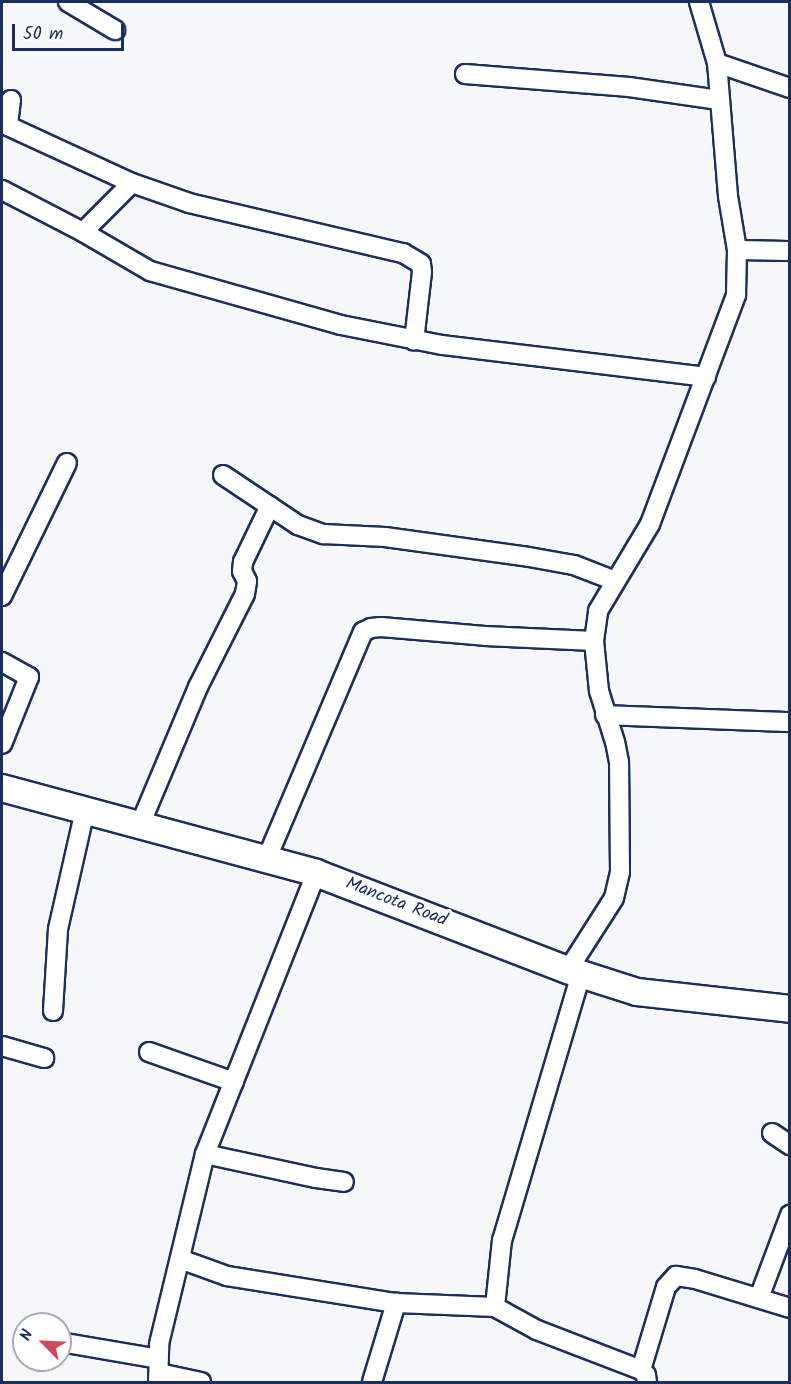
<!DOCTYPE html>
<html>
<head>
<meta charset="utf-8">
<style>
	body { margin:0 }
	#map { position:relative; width:791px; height:1384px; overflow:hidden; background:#f6f7f9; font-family:Kalam,sans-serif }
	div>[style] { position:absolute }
	.roads { filter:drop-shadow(2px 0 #1b2f5e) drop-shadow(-2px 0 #1b2f5e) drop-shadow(0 2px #1b2f5e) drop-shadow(0 -2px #1b2f5e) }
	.minor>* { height:18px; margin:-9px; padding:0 9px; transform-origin:9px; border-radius:9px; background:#fff }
	.secondary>* { height:26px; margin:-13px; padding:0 13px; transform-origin:13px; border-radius:13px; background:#fff }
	span { translate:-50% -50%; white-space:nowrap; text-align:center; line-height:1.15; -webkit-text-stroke:6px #fff; paint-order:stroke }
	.street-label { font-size:18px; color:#1b2f5e }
	.frame { position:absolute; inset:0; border:3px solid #1b2f5e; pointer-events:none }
	.north { position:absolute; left:12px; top:1312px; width:60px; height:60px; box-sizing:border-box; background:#fff; border:2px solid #a4acbf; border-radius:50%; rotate:294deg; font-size:16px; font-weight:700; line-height:24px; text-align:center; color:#1b2f5e }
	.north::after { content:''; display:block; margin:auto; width:21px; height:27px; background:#d1495b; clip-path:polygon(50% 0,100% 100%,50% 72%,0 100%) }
	.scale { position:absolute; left:12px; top:24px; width:112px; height:27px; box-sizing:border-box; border:3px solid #1b2f5e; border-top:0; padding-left:8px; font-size:18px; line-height:21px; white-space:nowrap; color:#1b2f5e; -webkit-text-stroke:4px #fff; paint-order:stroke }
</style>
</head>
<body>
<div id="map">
	<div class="roads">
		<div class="minor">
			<div style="left:68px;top:2px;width:55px;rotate:30.8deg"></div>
			<div style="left:717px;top:63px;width:77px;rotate:18.9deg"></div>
			<div style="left:465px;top:74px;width:165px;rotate:4.5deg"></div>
			<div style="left:629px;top:87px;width:91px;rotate:8.2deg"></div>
			<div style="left:11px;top:100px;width:26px;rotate:97deg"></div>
			<div style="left:8px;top:126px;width:136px;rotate:24.7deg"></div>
			<div style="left:2px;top:190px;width:91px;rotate:27.4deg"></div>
			<div style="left:83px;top:232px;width:69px;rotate:-45deg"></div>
			<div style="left:132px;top:183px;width:60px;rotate:19.3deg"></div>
			<div style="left:189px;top:203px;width:220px;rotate:13.2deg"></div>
			<div style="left:403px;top:253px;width:21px;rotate:31deg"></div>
			<div style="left:421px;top:264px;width:8px;rotate:83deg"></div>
			<div style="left:422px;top:272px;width:69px;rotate:96.6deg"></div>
			<div style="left:83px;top:232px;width:78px;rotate:30.2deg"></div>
			<div style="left:150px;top:271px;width:198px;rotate:15.8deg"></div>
			<div style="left:341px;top:325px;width:103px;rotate:11.2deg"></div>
			<div style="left:442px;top:345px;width:266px;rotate:6.9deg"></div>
			<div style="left:737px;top:250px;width:53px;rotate:1.1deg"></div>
			<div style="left:223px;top:475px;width:90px;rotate:33.7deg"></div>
			<div style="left:298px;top:525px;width:27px;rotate:20deg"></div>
			<div style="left:323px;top:534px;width:62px;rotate:2.8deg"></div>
			<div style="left:385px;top:537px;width:145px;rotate:7.9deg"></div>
			<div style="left:529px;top:557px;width:46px;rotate:10.1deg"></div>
			<div style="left:574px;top:565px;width:44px;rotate:21.3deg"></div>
			<div style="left:2px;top:596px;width:148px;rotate:-64deg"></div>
			<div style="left:2px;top:662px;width:31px;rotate:29deg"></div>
			<div style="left:29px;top:677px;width:72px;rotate:111.9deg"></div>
			<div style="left:605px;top:715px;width:185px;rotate:2.2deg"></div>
			<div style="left:140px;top:825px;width:150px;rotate:-67.2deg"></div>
			<div style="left:198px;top:687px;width:104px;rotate:-63.2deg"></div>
			<div style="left:245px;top:594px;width:13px;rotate:-81deg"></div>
			<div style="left:247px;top:581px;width:11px;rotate:-117deg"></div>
			<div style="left:242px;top:571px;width:9px;rotate:-84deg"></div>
			<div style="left:243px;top:562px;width:62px;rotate:-64.3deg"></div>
			<div style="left:267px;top:858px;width:246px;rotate:-67deg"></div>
			<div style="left:363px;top:632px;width:9px;rotate:-27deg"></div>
			<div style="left:371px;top:628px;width:10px;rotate:-6deg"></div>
			<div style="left:381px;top:627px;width:104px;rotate:4.9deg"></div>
			<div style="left:485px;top:636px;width:109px;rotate:2.6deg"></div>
			<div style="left:568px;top:970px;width:85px;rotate:-57.4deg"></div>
			<div style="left:614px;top:898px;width:27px;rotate:-77deg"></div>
			<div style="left:620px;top:872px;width:110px;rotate:-90.5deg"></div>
			<div style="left:619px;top:762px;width:20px;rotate:-101deg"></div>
			<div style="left:615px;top:742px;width:53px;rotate:-107.4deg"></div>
			<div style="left:599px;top:691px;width:50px;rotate:-95.7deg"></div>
			<div style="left:594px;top:641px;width:30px;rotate:-82deg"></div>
			<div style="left:598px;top:611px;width:101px;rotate:-59.1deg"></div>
			<div style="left:650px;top:524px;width:245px;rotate:-69.4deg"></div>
			<div style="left:736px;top:295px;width:45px;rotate:-88.7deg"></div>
			<div style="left:737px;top:250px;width:55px;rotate:-99.5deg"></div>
			<div style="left:728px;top:196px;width:133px;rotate:-94.7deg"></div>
			<div style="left:717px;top:63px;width:64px;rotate:-106.4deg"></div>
			<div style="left:581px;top:974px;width:277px;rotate:106.5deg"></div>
			<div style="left:502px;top:1240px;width:67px;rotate:96deg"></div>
			<div style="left:495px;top:1307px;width:48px;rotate:28.7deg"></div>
			<div style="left:537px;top:1330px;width:111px;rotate:21deg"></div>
			<div style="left:641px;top:1370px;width:7px;rotate:45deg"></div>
			<div style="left:646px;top:1375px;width:7px;rotate:82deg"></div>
			<div style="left:53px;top:1011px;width:82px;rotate:-86.5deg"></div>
			<div style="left:58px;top:929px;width:122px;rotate:-77.2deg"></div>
			<div style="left:2px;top:1046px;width:44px;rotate:15.9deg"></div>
			<div style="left:149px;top:1052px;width:90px;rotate:19.4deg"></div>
			<div style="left:772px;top:1133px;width:22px;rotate:34deg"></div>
			<div style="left:205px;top:1154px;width:114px;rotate:12.2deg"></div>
			<div style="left:316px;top:1178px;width:28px;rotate:8deg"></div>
			<div style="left:180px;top:1259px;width:50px;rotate:19.9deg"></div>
			<div style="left:227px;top:1276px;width:171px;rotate:9.1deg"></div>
			<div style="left:396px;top:1303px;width:99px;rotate:2.3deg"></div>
			<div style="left:759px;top:1298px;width:89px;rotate:-69.5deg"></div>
			<div style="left:60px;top:1342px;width:100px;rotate:9.7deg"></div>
			<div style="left:641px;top:1370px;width:87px;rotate:-73.2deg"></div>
			<div style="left:666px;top:1287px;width:15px;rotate:-48deg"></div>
			<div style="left:676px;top:1276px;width:19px;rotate:9deg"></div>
			<div style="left:695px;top:1279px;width:99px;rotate:17deg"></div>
			<div style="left:159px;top:1373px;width:43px;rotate:12.1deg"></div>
			<div style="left:158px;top:1382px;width:38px;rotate:-88deg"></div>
			<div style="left:159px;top:1344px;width:195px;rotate:-76.4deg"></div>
			<div style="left:205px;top:1154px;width:302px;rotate:-68.4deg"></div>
			<div style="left:372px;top:1382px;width:83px;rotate:-73.1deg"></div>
		</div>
		<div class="secondary">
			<div style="left:2px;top:788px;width:325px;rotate:15.1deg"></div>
			<div style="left:316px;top:873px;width:270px;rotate:21.1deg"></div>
			<div style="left:568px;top:970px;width:72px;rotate:17.7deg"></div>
			<div style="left:637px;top:992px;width:154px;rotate:6.3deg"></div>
		</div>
	</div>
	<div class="street-label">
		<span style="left:396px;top:903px;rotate:21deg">Mancota Road</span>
	</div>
	<div class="frame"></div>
	<div class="north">N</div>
	<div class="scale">50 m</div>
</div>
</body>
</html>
